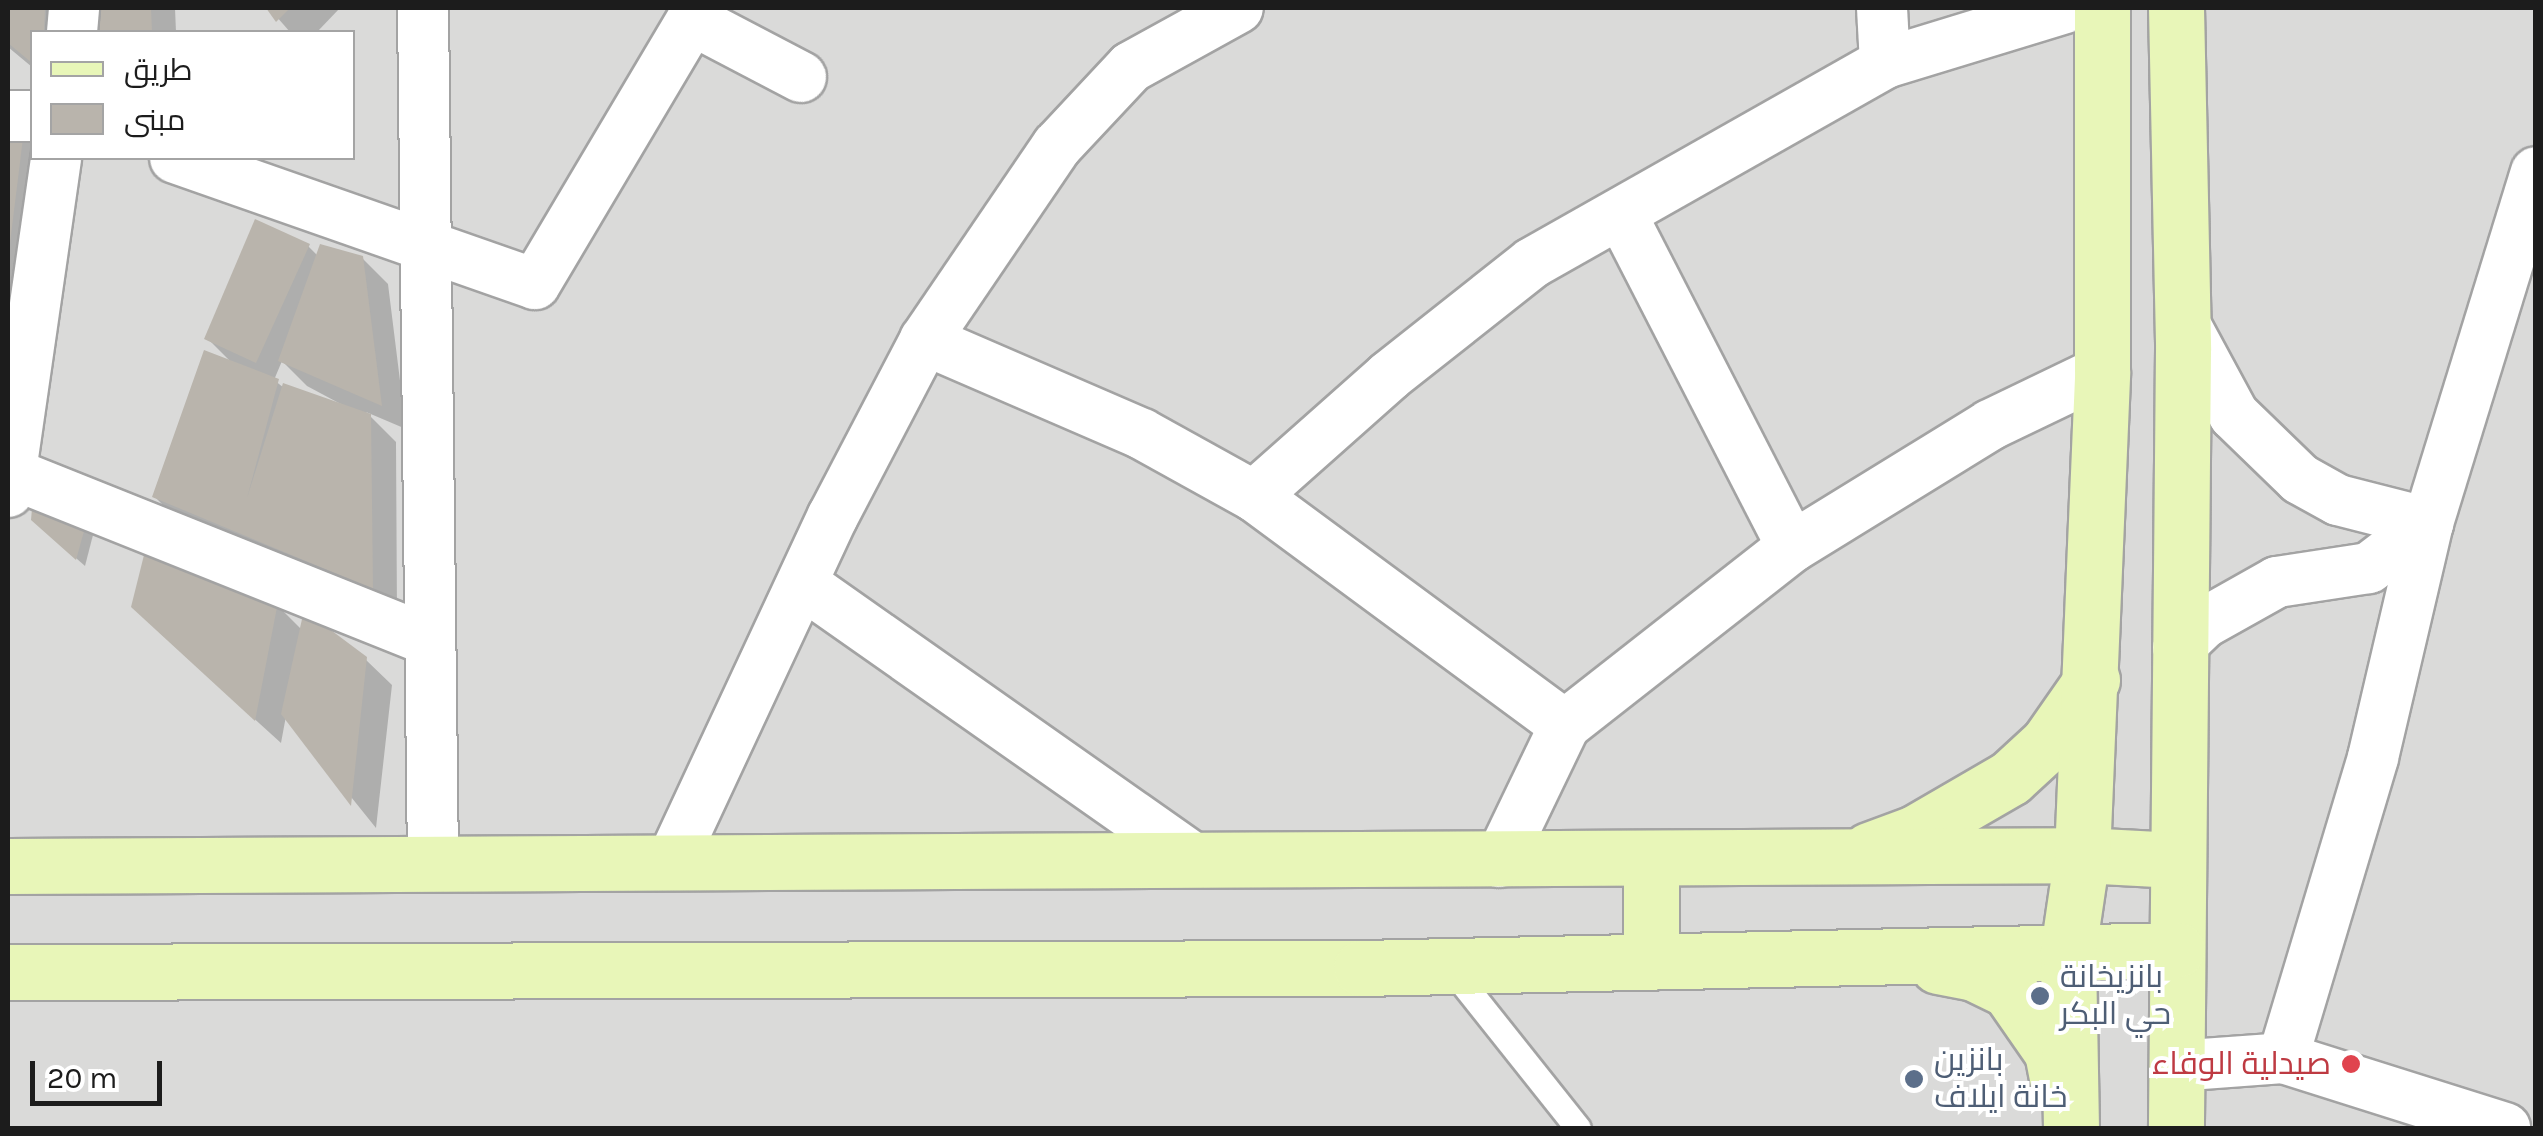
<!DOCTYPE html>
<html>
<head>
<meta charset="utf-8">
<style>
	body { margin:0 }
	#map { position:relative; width:2543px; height:1136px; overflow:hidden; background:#edebe3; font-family:Karla,Cairo,sans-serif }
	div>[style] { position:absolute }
	.residential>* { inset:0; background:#dadad9 }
	.shadow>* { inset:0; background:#0003 }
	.building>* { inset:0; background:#b9b4ac }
	.roads { filter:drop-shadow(2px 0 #a3a3a3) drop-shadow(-2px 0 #a3a3a3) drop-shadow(0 2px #a3a3a3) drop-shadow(0 -2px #a3a3a3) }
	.service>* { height:25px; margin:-12.5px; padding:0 12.5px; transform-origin:12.5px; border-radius:12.5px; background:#fff }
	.minor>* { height:50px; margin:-25px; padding:0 25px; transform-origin:25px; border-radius:25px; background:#fff }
	.secondary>* { height:55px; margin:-27.5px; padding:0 27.5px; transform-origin:27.5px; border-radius:27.5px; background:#e8f6b8 }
	.dots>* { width:28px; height:28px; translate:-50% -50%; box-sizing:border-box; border:5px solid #fff; border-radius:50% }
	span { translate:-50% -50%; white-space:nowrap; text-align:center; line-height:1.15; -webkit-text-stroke:8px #fff; paint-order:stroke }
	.service-label { font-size:32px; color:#4e5e75 }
	.left { translate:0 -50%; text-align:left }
	.health-label { font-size:32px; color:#be3a42 }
	.right { translate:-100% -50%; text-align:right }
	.frame { position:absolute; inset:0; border:10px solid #1c1c1c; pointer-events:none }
	.legend { position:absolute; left:30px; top:30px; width:325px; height:130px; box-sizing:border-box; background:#fff; border:2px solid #a4a4a4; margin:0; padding:12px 18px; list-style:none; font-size:30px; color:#1c1c1c }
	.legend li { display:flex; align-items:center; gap:20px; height:50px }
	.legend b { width:50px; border:2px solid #a4a4a4 }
	.scale { position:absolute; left:30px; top:1061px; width:132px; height:45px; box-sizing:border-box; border:5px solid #1c1c1c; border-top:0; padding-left:12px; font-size:30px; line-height:35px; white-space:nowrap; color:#1c1c1c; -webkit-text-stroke:8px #fff; paint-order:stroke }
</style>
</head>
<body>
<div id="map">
	<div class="residential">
		<div style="clip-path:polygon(evenodd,8px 8px,2535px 8px,2535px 1128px,8px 1128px,8px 8px,32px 32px,352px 32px,352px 158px,32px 158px,32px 32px)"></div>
	</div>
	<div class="shadow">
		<div style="clip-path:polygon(8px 8px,78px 8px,77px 32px,32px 32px,32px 67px,8px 47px)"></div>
		<div style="clip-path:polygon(104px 8px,175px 8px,176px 32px,101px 32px)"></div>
		<div style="clip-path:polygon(269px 8px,340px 8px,317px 32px,290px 32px)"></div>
		<div style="clip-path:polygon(8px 133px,23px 133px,32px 143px,8px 476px)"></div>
		<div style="clip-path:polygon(evenodd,308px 246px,318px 256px,362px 258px,388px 284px,406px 429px,366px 412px,396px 442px,397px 613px,180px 522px,154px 496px,232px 363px,207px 338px,308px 246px,282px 361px,307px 386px,350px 409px,284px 388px,274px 380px,282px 361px)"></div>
		<div style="clip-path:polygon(85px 526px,93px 535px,85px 566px,43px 529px)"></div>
		<div style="clip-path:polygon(276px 604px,302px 630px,365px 659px,392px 685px,376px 828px,286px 716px,281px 743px,160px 633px)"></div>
	</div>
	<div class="building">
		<div style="clip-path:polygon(8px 8px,45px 8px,44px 32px,32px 32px,32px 63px,8px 43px)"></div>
		<div style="clip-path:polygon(101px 8px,151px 8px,152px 32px,98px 32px)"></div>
		<div style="clip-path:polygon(266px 8px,290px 8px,276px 22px)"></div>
		<div style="clip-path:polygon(24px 130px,10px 243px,8px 243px,8px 131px)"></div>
		<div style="clip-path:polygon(255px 219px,310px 244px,256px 363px,204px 339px)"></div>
		<div style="clip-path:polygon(320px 244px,363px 256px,382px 406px,278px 361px)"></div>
		<div style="clip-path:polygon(204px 350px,279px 379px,247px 498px,283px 383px,371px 414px,373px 589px,152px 497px)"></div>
		<div style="clip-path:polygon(33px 497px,86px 524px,76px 560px,31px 520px)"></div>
		<div style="clip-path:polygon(145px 551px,278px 602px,255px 721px,131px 607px)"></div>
		<div style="clip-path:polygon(304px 610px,367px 657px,351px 806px,281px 714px)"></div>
	</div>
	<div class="roads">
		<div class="service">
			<div style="left:1449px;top:966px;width:207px;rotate:51.5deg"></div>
		</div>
		<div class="minor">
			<div style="left:423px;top:8px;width:856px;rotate:89.33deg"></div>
			<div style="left:1882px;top:8px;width:55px;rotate:86.9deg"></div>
			<div style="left:692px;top:20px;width:123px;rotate:27.6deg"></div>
			<div style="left:72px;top:32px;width:24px;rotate:-85deg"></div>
			<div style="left:8px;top:116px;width:24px"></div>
			<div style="left:175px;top:158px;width:381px;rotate:19.3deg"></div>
			<div style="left:535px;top:284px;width:321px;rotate:-59.3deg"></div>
			<div style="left:1621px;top:214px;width:374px;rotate:62.8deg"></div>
			<div style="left:2182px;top:319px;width:109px;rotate:61.6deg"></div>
			<div style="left:2234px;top:415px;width:92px;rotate:44.1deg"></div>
			<div style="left:2300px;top:479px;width:43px;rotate:28.9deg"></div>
			<div style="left:2338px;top:500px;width:93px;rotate:14.3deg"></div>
			<div style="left:2428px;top:523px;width:241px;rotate:103.2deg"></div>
			<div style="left:2373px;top:758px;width:313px;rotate:106.7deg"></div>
			<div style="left:925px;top:340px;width:236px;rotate:23.4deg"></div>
			<div style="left:1142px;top:434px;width:128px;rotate:29deg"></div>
			<div style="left:1254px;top:496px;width:386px;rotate:36.4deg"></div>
			<div style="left:8px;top:472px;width:453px;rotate:21.8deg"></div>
			<div style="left:8px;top:492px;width:337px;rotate:-81.8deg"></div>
			<div style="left:1254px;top:496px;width:181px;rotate:-41.6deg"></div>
			<div style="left:1389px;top:376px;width:182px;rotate:-38.3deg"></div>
			<div style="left:1532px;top:263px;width:406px;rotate:-29.5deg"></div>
			<div style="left:1885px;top:63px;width:188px;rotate:-17deg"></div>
			<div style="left:803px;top:584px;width:483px;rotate:35.1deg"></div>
			<div style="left:2178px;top:648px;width:36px;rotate:-44deg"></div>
			<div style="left:2204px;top:623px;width:84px;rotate:-29.3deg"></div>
			<div style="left:2277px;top:582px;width:93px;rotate:-8.7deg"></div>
			<div style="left:2369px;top:568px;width:74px;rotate:-37.3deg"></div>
			<div style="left:2428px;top:523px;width:367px;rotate:-72.9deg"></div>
			<div style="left:1499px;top:862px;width:152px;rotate:-64.3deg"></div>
			<div style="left:1565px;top:725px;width:288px;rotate:-38.1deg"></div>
			<div style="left:1792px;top:547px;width:233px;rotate:-31.6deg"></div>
			<div style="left:1990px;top:425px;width:124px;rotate:-25.7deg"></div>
			<div style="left:671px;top:863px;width:383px;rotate:-65deg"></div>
			<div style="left:833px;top:516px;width:199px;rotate:-62.4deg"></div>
			<div style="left:925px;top:340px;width:235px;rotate:-55.8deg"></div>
			<div style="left:1057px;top:146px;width:108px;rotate:-46.9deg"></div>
			<div style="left:1131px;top:67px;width:122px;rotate:-28.9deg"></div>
			<div style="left:2175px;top:1066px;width:108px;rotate:-4.2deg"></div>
			<div style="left:2283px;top:1058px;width:233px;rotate:17.5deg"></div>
		</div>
		<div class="secondary">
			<div style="left:2176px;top:8px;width:342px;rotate:88.8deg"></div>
			<div style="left:2183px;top:350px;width:778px;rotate:90.52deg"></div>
			<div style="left:1869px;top:850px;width:49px;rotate:-20.3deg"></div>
			<div style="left:1915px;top:833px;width:110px;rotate:-30.1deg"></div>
			<div style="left:2010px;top:778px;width:52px;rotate:-42.6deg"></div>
			<div style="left:2048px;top:743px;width:77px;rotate:-55.1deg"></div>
			<div style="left:8px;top:866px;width:2074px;rotate:-0.3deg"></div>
			<div style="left:2082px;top:855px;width:94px;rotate:3deg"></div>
			<div style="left:1651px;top:962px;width:100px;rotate:-90deg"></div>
			<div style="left:1938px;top:966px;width:37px;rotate:11deg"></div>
			<div style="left:1974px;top:973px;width:39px;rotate:26deg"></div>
			<div style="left:2009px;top:990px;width:75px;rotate:55.3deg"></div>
			<div style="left:2052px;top:1052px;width:33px;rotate:79deg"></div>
			<div style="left:8px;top:972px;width:1353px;rotate:-0.17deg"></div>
			<div style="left:1361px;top:968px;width:816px;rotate:-1.26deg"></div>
			<div style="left:2071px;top:1128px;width:178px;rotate:-91deg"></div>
			<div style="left:2068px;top:950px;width:96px;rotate:-81.6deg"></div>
			<div style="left:2082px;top:855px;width:484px;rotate:-87.6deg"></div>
			<div style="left:2102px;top:371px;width:363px;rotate:-90deg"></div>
		</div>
	</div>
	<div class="dots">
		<div style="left:2040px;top:996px;background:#5c6f8a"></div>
		<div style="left:2351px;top:1064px;background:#e0444e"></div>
		<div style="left:1914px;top:1079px;background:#5c6f8a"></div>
	</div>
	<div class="service-label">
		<span class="left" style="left:2060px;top:996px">بانزيخانة<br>حي البكر</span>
		<span class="left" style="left:1934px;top:1079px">بانزين<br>خانة ايلاف</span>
	</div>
	<div class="health-label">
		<span class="right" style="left:2331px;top:1064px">صيدلية الوفاء</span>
	</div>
	<div class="frame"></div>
	<ul class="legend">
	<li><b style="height:12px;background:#e8f6b8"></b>طريق</li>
	<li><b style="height:28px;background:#b9b4ac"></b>مبنى</li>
	</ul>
	<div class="scale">20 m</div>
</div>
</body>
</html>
